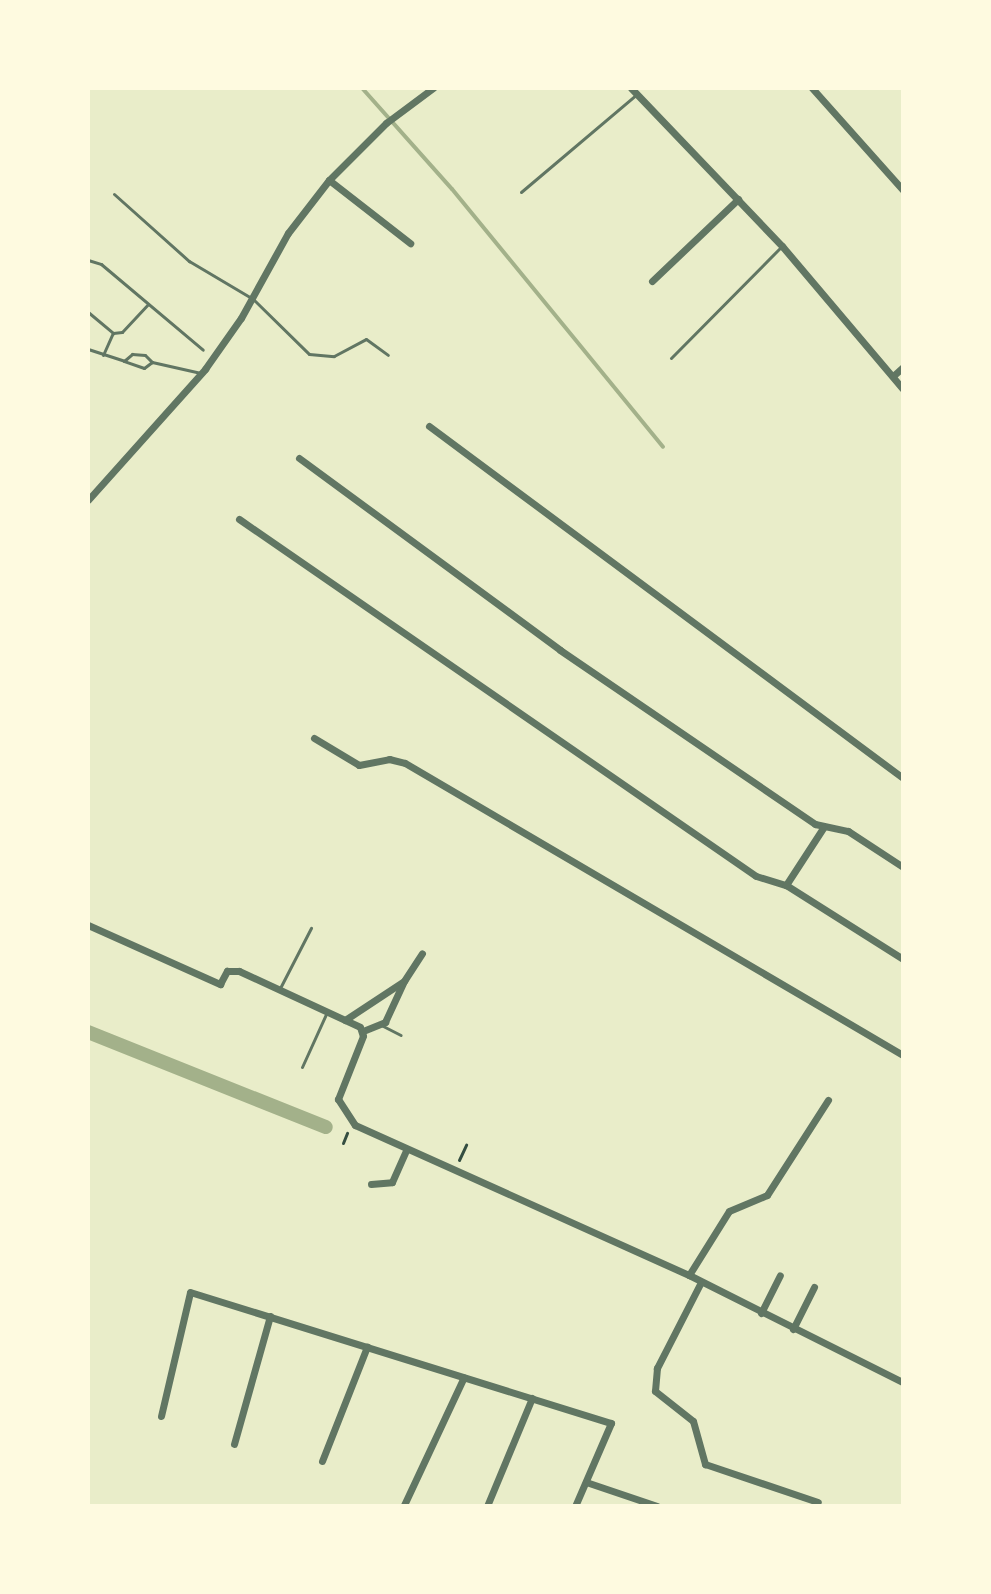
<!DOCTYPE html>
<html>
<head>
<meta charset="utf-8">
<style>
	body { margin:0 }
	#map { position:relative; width:991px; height:1594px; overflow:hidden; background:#e9edc9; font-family:Spectral,serif }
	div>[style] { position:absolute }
	.stream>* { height:4px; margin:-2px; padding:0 2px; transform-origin:2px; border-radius:2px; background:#a3b18a }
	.canal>* { height:14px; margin:-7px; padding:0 7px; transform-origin:7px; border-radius:7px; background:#a3b18a }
	.path>* { height:3px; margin:-1.5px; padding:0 1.5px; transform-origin:1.5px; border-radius:1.5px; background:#344e41 }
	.service>* { height:3px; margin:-1.5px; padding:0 1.5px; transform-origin:1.5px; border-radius:1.5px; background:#617663 }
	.minor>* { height:7px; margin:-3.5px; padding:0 3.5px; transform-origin:3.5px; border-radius:3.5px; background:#617663 }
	span { translate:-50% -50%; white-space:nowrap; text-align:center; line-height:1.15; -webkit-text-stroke:8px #fefae0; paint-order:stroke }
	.frame { position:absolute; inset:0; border:90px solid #fefae0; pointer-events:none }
</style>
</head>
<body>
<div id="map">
	<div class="stream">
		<div style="left:362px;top:88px;width:135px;rotate:48.3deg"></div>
		<div style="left:452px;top:189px;width:333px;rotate:50.7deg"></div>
	</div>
	<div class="canal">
		<div style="left:88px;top:1032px;width:256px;rotate:21.8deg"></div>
	</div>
	<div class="path">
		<div style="left:343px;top:1143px;width:11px;rotate:-68deg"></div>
		<div style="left:459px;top:1160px;width:17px;rotate:-65deg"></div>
	</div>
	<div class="service">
		<div style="left:521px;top:192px;width:152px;rotate:-40.2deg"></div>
		<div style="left:114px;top:194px;width:101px;rotate:41.8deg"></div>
		<div style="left:189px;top:261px;width:74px;rotate:30.7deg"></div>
		<div style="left:253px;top:299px;width:78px;rotate:44.5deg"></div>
		<div style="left:309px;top:354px;width:25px;rotate:5deg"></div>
		<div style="left:334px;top:356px;width:36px;rotate:-28deg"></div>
		<div style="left:366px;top:339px;width:27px;rotate:36deg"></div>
		<div style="left:88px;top:260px;width:14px;rotate:17deg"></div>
		<div style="left:101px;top:264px;width:133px;rotate:40.1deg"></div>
		<div style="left:88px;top:312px;width:33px;rotate:40deg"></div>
		<div style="left:113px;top:333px;width:9px;rotate:-6deg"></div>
		<div style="left:122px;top:332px;width:38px;rotate:-47deg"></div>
		<div style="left:88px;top:349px;width:38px;rotate:18deg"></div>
		<div style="left:103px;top:355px;width:24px;rotate:-66deg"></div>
		<div style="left:671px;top:358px;width:158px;rotate:-45.3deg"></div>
		<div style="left:152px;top:362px;width:10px;rotate:143deg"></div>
		<div style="left:144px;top:368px;width:21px;rotate:-161deg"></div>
		<div style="left:124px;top:361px;width:11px;rotate:-41deg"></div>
		<div style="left:132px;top:354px;width:13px;rotate:4deg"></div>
		<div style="left:145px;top:355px;width:10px;rotate:45deg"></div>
		<div style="left:152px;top:362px;width:50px;rotate:12.7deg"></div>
		<div style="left:279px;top:990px;width:70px;rotate:-62.7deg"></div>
		<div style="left:381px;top:1025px;width:22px;rotate:27deg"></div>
		<div style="left:302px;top:1067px;width:60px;rotate:-65.6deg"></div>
	</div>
	<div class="minor">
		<div style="left:631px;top:88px;width:219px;rotate:46.3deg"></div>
		<div style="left:782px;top:246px;width:187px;rotate:49.8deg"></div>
		<div style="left:812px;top:88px;width:137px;rotate:48.3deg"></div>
		<div style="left:329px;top:180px;width:103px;rotate:37.9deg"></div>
		<div style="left:652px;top:281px;width:119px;rotate:-43.6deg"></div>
		<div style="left:893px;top:376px;width:13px;rotate:-42deg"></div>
		<div style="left:429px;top:426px;width:590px;rotate:36.6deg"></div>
		<div style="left:299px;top:458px;width:324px;rotate:36.3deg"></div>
		<div style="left:560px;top:650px;width:309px;rotate:34.3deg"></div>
		<div style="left:815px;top:824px;width:34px;rotate:12deg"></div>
		<div style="left:848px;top:831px;width:66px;rotate:33.2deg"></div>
		<div style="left:88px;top:500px;width:176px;rotate:-48.2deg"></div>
		<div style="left:205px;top:369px;width:62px;rotate:-54.8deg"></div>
		<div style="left:241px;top:318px;width:97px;rotate:-61.1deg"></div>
		<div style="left:288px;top:233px;width:67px;rotate:-52.3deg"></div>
		<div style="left:329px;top:180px;width:81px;rotate:-45deg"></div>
		<div style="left:386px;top:123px;width:59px;rotate:-36.7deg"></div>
		<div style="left:239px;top:519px;width:628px;rotate:34.63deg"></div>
		<div style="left:756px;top:876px;width:31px;rotate:17deg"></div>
		<div style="left:786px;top:885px;width:68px;rotate:-57deg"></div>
		<div style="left:314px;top:738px;width:52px;rotate:31deg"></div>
		<div style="left:359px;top:765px;width:31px;rotate:-11deg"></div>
		<div style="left:389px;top:759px;width:16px;rotate:14deg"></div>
		<div style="left:405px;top:763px;width:577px;rotate:30.39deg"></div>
		<div style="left:786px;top:885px;width:138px;rotate:32.3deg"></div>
		<div style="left:88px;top:925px;width:145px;rotate:24.1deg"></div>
		<div style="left:220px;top:984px;width:15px;rotate:-62deg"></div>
		<div style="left:227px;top:971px;width:12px"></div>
		<div style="left:239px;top:971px;width:133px;rotate:24.8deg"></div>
		<div style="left:360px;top:1027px;width:9px;rotate:72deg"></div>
		<div style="left:363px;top:1036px;width:68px;rotate:111.6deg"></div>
		<div style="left:338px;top:1099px;width:31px;rotate:57deg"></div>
		<div style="left:355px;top:1125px;width:366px;rotate:24.2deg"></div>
		<div style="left:689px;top:1275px;width:239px;rotate:26.6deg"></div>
		<div style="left:345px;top:1020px;width:71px;rotate:-33.5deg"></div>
		<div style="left:404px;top:981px;width:33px;rotate:-57deg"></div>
		<div style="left:363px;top:1031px;width:24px;rotate:-22deg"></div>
		<div style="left:385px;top:1022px;width:43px;rotate:-65.2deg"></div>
		<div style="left:371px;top:1184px;width:21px;rotate:-5deg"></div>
		<div style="left:392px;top:1182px;width:34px;rotate:-66deg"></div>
		<div style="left:689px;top:1275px;width:75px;rotate:-58deg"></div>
		<div style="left:729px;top:1211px;width:41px;rotate:-22.8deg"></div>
		<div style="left:767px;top:1195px;width:113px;rotate:-57.3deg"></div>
		<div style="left:701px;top:1282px;width:97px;rotate:117.1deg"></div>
		<div style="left:657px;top:1368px;width:23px;rotate:95deg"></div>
		<div style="left:655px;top:1391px;width:48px;rotate:38.3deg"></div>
		<div style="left:693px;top:1421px;width:45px;rotate:74.4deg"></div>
		<div style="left:705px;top:1464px;width:119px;rotate:18.6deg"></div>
		<div style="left:761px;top:1313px;width:42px;rotate:-63.4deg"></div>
		<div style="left:793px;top:1329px;width:47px;rotate:-63.4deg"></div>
		<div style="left:161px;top:1416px;width:127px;rotate:-76.8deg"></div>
		<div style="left:190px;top:1292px;width:441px;rotate:17.3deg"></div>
		<div style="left:611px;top:1423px;width:90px;rotate:113.4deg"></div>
		<div style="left:234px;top:1444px;width:133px;rotate:-74.3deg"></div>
		<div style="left:322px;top:1461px;width:123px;rotate:-68.5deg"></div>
		<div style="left:586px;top:1482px;width:75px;rotate:18.7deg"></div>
		<div style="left:404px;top:1505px;width:141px;rotate:-64.9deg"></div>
		<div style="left:487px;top:1506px;width:117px;rotate:-67.4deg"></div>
	</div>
	<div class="frame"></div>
</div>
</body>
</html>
